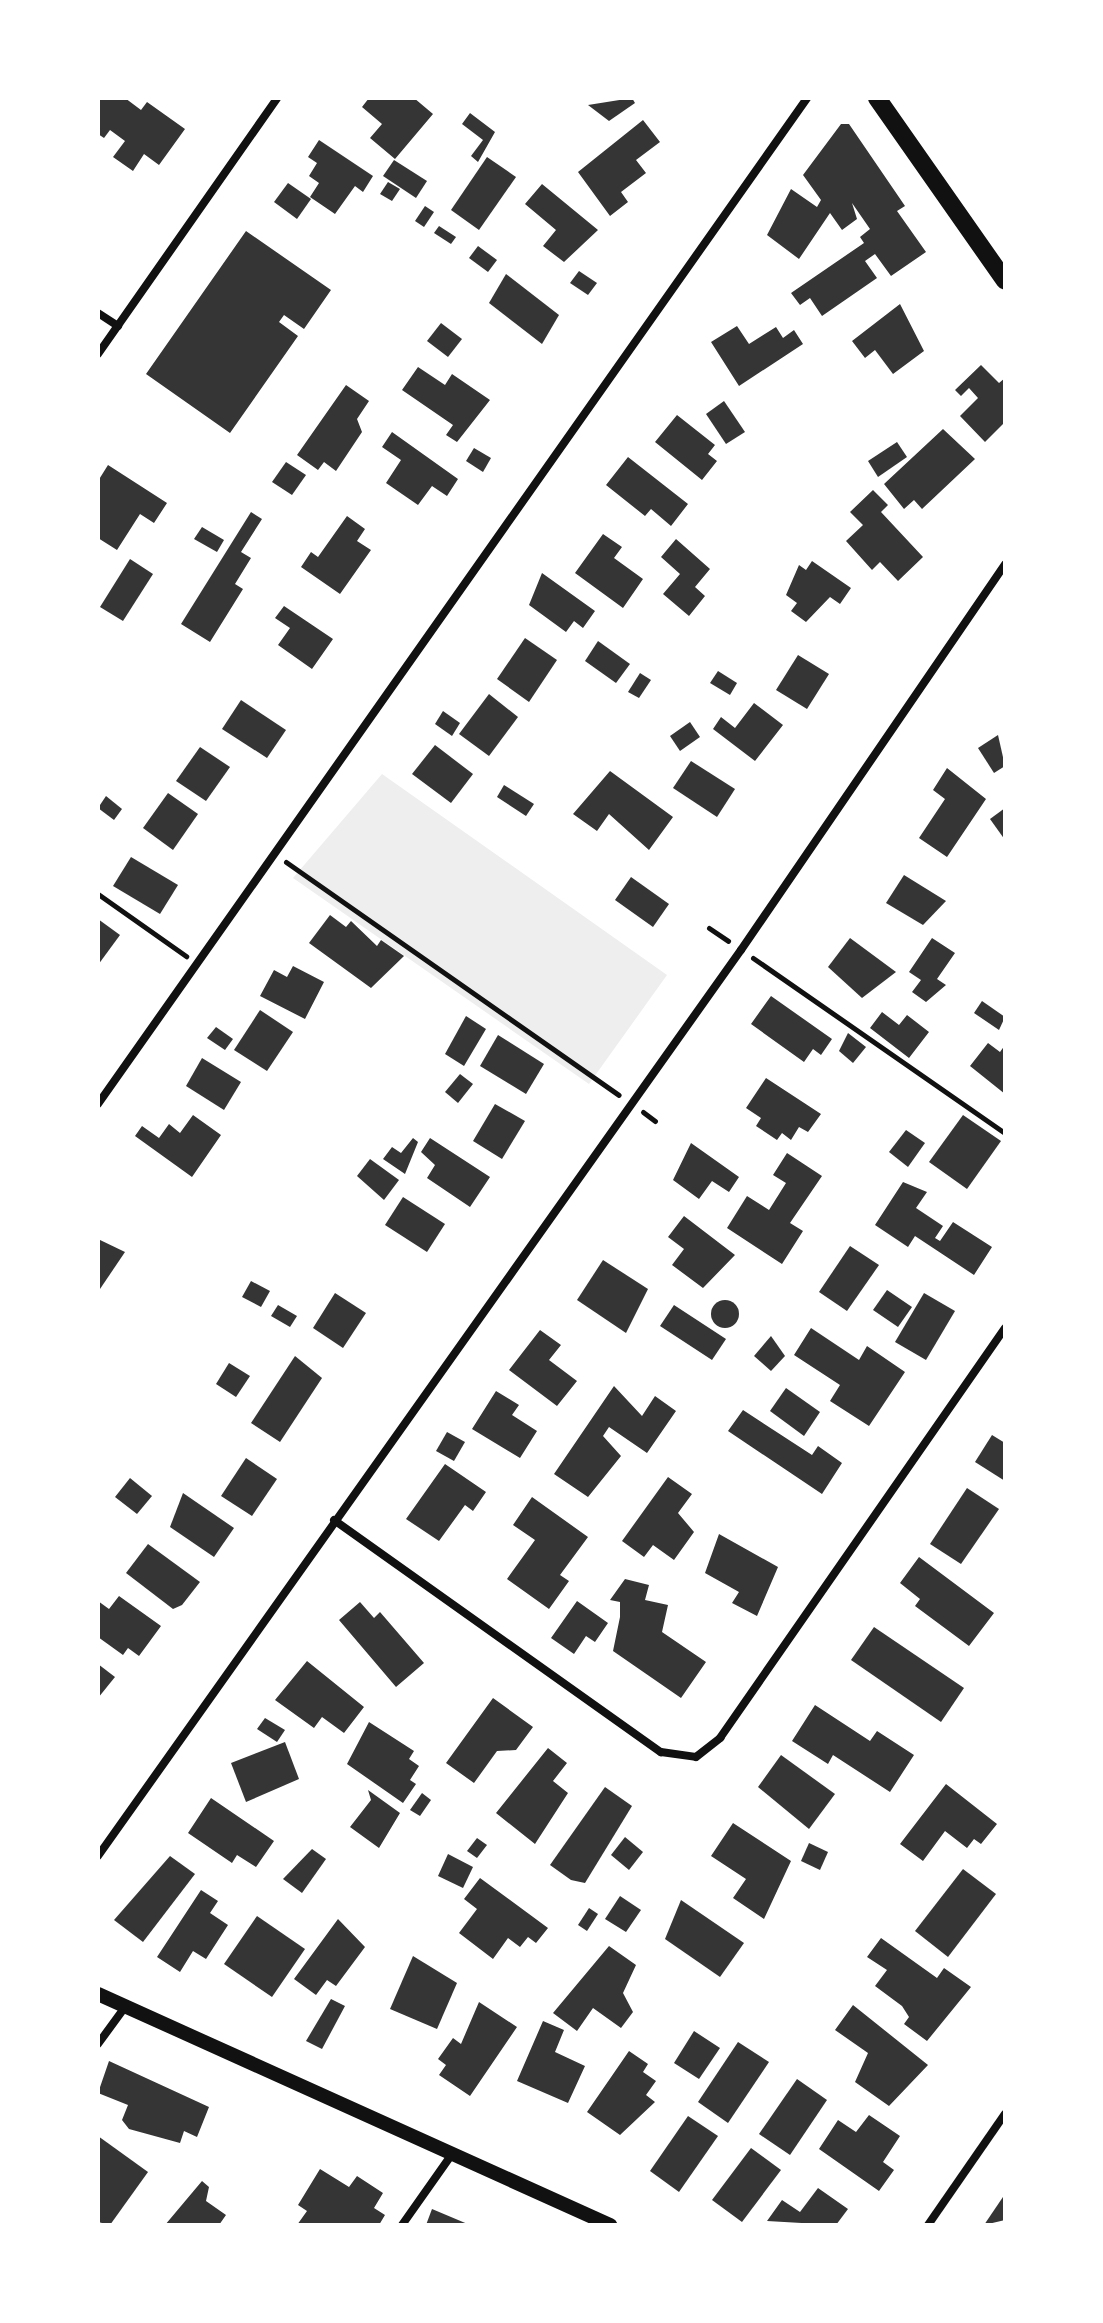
<!DOCTYPE html>
<html>
<head>
<meta charset="utf-8">
<style>
	body { margin:0 }
	#map { position:relative; width:1103px; height:2323px; overflow:hidden; background:#fff; font-family:Inter,sans-serif }
	div>[style] { position:absolute }
	.green>* { inset:0; background:#eee }
	.building>* { inset:0; background:#353535 }
	.round { border-radius:50% }
	.path>* { height:5px; margin:-2.5px; padding:0 2.5px; transform-origin:2.5px; border-radius:2.5px; background:#111 }
	.minor>* { height:8px; margin:-4px; padding:0 4px; transform-origin:4px; border-radius:4px; background:#111 }
	.tertiary>* { height:14px; margin:-7px; padding:0 7px; transform-origin:7px; border-radius:7px; background:#111 }
	.primary>* { height:18px; margin:-9px; padding:0 9px; transform-origin:9px; border-radius:9px; background:#111 }
	span { translate:-50% -50%; white-space:nowrap; text-align:center; line-height:1.15; -webkit-text-stroke:6px #fff; paint-order:stroke }
	.frame { position:absolute; inset:0; border:100px solid #fff; pointer-events:none }
</style>
</head>
<body>
<div id="map">
	<div class="green">
		<div style="clip-path:polygon(382px 774px,667px 975px,589px 1084px,293px 878px)"></div>
	</div>
	<div class="building">
		<div style="clip-path:polygon(98px 98px,125px 98px,141px 110px,147px 102px,185px 129px,159px 165px,144px 154px,133px 171px,113px 157px,125px 141px,110px 130px,104px 138px,98px 134px)"></div>
		<div style="clip-path:polygon(369px 98px,414px 98px,433px 114px,395px 159px,370px 138px,382px 124px,362px 107px)"></div>
		<div style="clip-path:polygon(632px 98px,635px 103px,609px 121px,588px 105px)"></div>
		<div style="clip-path:polygon(470px 113px,495px 132px,478px 162px,471px 156px,483px 140px,462px 124px)"></div>
		<div style="clip-path:polygon(643px 120px,660px 142px,636px 160px,646px 173px,621px 192px,628px 202px,610px 216px,578px 172px)"></div>
		<div style="clip-path:polygon(841px 124px,849px 124px,905px 206px,897px 211px,926px 252px,891px 276px,875px 254px,865px 261px,877px 278px,822px 316px,810px 298px,800px 305px,791px 293px,864px 243px,860px 237px,870px 229px,852px 203px,857px 219px,842px 230px,830px 213px,799px 259px,767px 235px,791px 189px,817px 207px,821px 200px,803px 175px)"></div>
		<div style="clip-path:polygon(319px 140px,373px 176px,363px 192px,355px 186px,335px 214px,310px 197px,319px 183px,309px 176px,317px 163px,308px 157px)"></div>
		<div style="clip-path:polygon(487px 157px,516px 177px,479px 230px,451px 210px)"></div>
		<div style="clip-path:polygon(394px 160px,427px 181px,416px 198px,383px 176px)"></div>
		<div style="clip-path:polygon(388px 182px,400px 189px,392px 201px,380px 194px)"></div>
		<div style="clip-path:polygon(288px 183px,311px 199px,297px 219px,274px 202px)"></div>
		<div style="clip-path:polygon(542px 184px,598px 230px,564px 262px,543px 246px,556px 230px,525px 204px)"></div>
		<div style="clip-path:polygon(425px 206px,434px 212px,424px 227px,415px 221px)"></div>
		<div style="clip-path:polygon(439px 226px,456px 237px,451px 244px,434px 233px)"></div>
		<div style="clip-path:polygon(246px 231px,331px 290px,304px 329px,284px 315px,279px 322px,298px 336px,230px 433px,146px 374px)"></div>
		<div style="clip-path:polygon(478px 246px,497px 260px,488px 272px,469px 258px)"></div>
		<div style="clip-path:polygon(579px 271px,597px 283px,588px 295px,570px 283px)"></div>
		<div style="clip-path:polygon(506px 274px,559px 315px,542px 344px,489px 303px)"></div>
		<div style="clip-path:polygon(900px 304px,924px 351px,893px 374px,875px 350px,865px 358px,852px 341px)"></div>
		<div style="clip-path:polygon(441px 323px,462px 339px,448px 357px,427px 341px)"></div>
		<div style="clip-path:polygon(737px 326px,749px 344px,776px 327px,783px 338px,794px 330px,803px 344px,739px 386px,711px 342px)"></div>
		<div style="clip-path:polygon(981px 365px,999px 383px,1005px 378px,1003px 424px,985px 442px,960px 416px,978px 398px,969px 388px,961px 396px,955px 390px)"></div>
		<div style="clip-path:polygon(418px 367px,445px 385px,452px 374px,490px 400px,457px 442px,446px 435px,453px 425px,402px 390px)"></div>
		<div style="clip-path:polygon(346px 385px,369px 401px,357px 419px,362px 432px,336px 471px,324px 462px,318px 470px,297px 455px)"></div>
		<div style="clip-path:polygon(724px 401px,745px 432px,726px 444px,706px 414px)"></div>
		<div style="clip-path:polygon(677px 415px,715px 445px,708px 454px,717px 461px,702px 480px,655px 442px)"></div>
		<div style="clip-path:polygon(943px 429px,975px 459px,922px 509px,914px 500px,904px 509px,884px 484px)"></div>
		<div style="clip-path:polygon(392px 432px,458px 479px,447px 496px,432px 486px,418px 505px,386px 483px,401px 460px,382px 447px)"></div>
		<div style="clip-path:polygon(897px 442px,907px 457px,878px 477px,868px 461px)"></div>
		<div style="clip-path:polygon(474px 448px,491px 458px,483px 472px,466px 461px)"></div>
		<div style="clip-path:polygon(628px 457px,688px 504px,671px 526px,651px 509px,645px 516px,606px 485px)"></div>
		<div style="clip-path:polygon(286px 462px,306px 475px,292px 495px,272px 482px)"></div>
		<div style="clip-path:polygon(108px 465px,167px 503px,154px 523px,140px 514px,117px 550px,98px 538px,98px 481px)"></div>
		<div style="clip-path:polygon(873px 490px,888px 505px,881px 512px,923px 557px,898px 581px,880px 562px,872px 570px,846px 541px,863px 525px,850px 512px)"></div>
		<div style="clip-path:polygon(251px 512px,262px 519px,241px 552px,251px 558px,235px 584px,243px 589px,210px 642px,181px 624px)"></div>
		<div style="clip-path:polygon(347px 516px,365px 529px,357px 541px,371px 550px,340px 594px,301px 567px,311px 552px,318px 557px)"></div>
		<div style="clip-path:polygon(202px 527px,224px 540px,217px 552px,194px 539px)"></div>
		<div style="clip-path:polygon(603px 534px,622px 547px,614px 558px,643px 579px,623px 608px,575px 573px)"></div>
		<div style="clip-path:polygon(676px 539px,710px 569px,695px 587px,705px 596px,689px 616px,663px 594px,680px 574px,661px 557px)"></div>
		<div style="clip-path:polygon(130px 559px,153px 574px,123px 621px,100px 607px)"></div>
		<div style="clip-path:polygon(812px 561px,851px 588px,840px 604px,830px 597px,806px 622px,791px 611px,797px 603px,786px 595px,799px 565px,806px 570px)"></div>
		<div style="clip-path:polygon(542px 573px,595px 611px,583px 628px,574px 621px,566px 632px,529px 605px)"></div>
		<div style="clip-path:polygon(284px 606px,333px 639px,312px 669px,278px 645px,290px 628px,275px 618px)"></div>
		<div style="clip-path:polygon(525px 638px,557px 660px,529px 702px,497px 679px)"></div>
		<div style="clip-path:polygon(598px 641px,630px 664px,616px 683px,585px 661px)"></div>
		<div style="clip-path:polygon(798px 655px,829px 674px,807px 709px,776px 690px)"></div>
		<div style="clip-path:polygon(718px 671px,737px 683px,730px 695px,710px 683px)"></div>
		<div style="clip-path:polygon(640px 673px,651px 680px,639px 698px,628px 692px)"></div>
		<div style="clip-path:polygon(489px 694px,518px 717px,489px 756px,459px 734px)"></div>
		<div style="clip-path:polygon(241px 700px,286px 730px,267px 758px,222px 729px)"></div>
		<div style="clip-path:polygon(754px 703px,783px 725px,755px 761px,713px 729px,721px 717px,735px 728px)"></div>
		<div style="clip-path:polygon(443px 711px,460px 723px,452px 736px,435px 724px)"></div>
		<div style="clip-path:polygon(690px 722px,700px 737px,680px 751px,670px 736px)"></div>
		<div style="clip-path:polygon(998px 735px,1005px 766px,994px 773px,978px 748px)"></div>
		<div style="clip-path:polygon(435px 745px,473px 774px,451px 803px,412px 774px)"></div>
		<div style="clip-path:polygon(200px 747px,230px 767px,206px 801px,176px 781px)"></div>
		<div style="clip-path:polygon(691px 761px,735px 789px,717px 817px,673px 788px)"></div>
		<div style="clip-path:polygon(947px 768px,986px 799px,947px 857px,919px 838px,945px 799px,933px 790px)"></div>
		<div style="clip-path:polygon(610px 771px,673px 817px,649px 850px,609px 814px,597px 831px,573px 814px)"></div>
		<div style="clip-path:polygon(504px 785px,534px 804px,526px 816px,497px 797px)"></div>
		<div style="clip-path:polygon(168px 793px,198px 814px,173px 850px,143px 828px)"></div>
		<div style="clip-path:polygon(106px 796px,122px 809px,114px 820px,98px 808px)"></div>
		<div style="clip-path:polygon(1005px 808px,1005px 840px,990px 819px)"></div>
		<div style="clip-path:polygon(131px 857px,178px 885px,160px 914px,113px 886px)"></div>
		<div style="clip-path:polygon(904px 875px,946px 901px,923px 925px,886px 903px)"></div>
		<div style="clip-path:polygon(631px 877px,669px 904px,653px 927px,615px 900px)"></div>
		<div style="clip-path:polygon(330px 915px,346px 927px,351px 921px,377px 946px,381px 940px,404px 956px,371px 988px,309px 943px)"></div>
		<div style="clip-path:polygon(98px 919px,120px 935px,98px 965px)"></div>
		<div style="clip-path:polygon(850px 938px,896px 972px,862px 998px,828px 967px)"></div>
		<div style="clip-path:polygon(932px 938px,955px 953px,937px 979px,946px 985px,926px 1002px,912px 992px,921px 980px,909px 972px)"></div>
		<div style="clip-path:polygon(293px 966px,324px 982px,305px 1019px,260px 996px,274px 970px,287px 977px)"></div>
		<div style="clip-path:polygon(771px 996px,832px 1039px,821px 1055px,813px 1049px,804px 1062px,751px 1024px)"></div>
		<div style="clip-path:polygon(982px 1001px,1005px 1017px,999px 1030px,974px 1013px)"></div>
		<div style="clip-path:polygon(260px 1010px,293px 1032px,267px 1071px,234px 1050px)"></div>
		<div style="clip-path:polygon(882px 1012px,899px 1025px,907px 1015px,929px 1032px,909px 1058px,870px 1028px)"></div>
		<div style="clip-path:polygon(466px 1016px,486px 1029px,464px 1066px,445px 1054px)"></div>
		<div style="clip-path:polygon(216px 1027px,233px 1039px,225px 1050px,207px 1038px)"></div>
		<div style="clip-path:polygon(848px 1033px,866px 1047px,853px 1063px,839px 1051px)"></div>
		<div style="clip-path:polygon(498px 1035px,544px 1064px,526px 1094px,480px 1066px)"></div>
		<div style="clip-path:polygon(988px 1043px,1000px 1052px,1005px 1045px,1005px 1094px,970px 1066px)"></div>
		<div style="clip-path:polygon(202px 1058px,241px 1082px,224px 1110px,186px 1086px)"></div>
		<div style="clip-path:polygon(460px 1074px,473px 1084px,458px 1103px,445px 1092px)"></div>
		<div style="clip-path:polygon(766px 1078px,821px 1114px,808px 1132px,799px 1127px,791px 1140px,782px 1133px,777px 1140px,756px 1126px,761px 1118px,746px 1108px)"></div>
		<div style="clip-path:polygon(495px 1104px,525px 1121px,502px 1159px,473px 1141px)"></div>
		<div style="clip-path:polygon(193px 1115px,221px 1135px,192px 1177px,135px 1136px,142px 1126px,159px 1138px,169px 1124px,180px 1133px)"></div>
		<div style="clip-path:polygon(963px 1115px,1001px 1141px,967px 1189px,929px 1162px)"></div>
		<div style="clip-path:polygon(906px 1130px,925px 1143px,908px 1167px,889px 1152px)"></div>
		<div style="clip-path:polygon(413px 1138px,418px 1142px,405px 1174px,383px 1159px,392px 1147px,401px 1153px)"></div>
		<div style="clip-path:polygon(430px 1138px,490px 1177px,470px 1207px,427px 1178px,435px 1165px,421px 1152px)"></div>
		<div style="clip-path:polygon(691px 1143px,739px 1177px,729px 1192px,712px 1181px,699px 1199px,673px 1180px)"></div>
		<div style="clip-path:polygon(787px 1153px,822px 1176px,790px 1223px,803px 1231px,782px 1264px,727px 1228px,747px 1196px,769px 1210px,786px 1183px,773px 1175px)"></div>
		<div style="clip-path:polygon(370px 1159px,399px 1180px,384px 1200px,357px 1176px)"></div>
		<div style="clip-path:polygon(903px 1182px,927px 1192px,916px 1208px,943px 1226px,935px 1238px,940px 1241px,953px 1222px,992px 1247px,974px 1275px,915px 1236px,908px 1247px,875px 1225px)"></div>
		<div style="clip-path:polygon(403px 1197px,445px 1224px,427px 1252px,385px 1225px)"></div>
		<div style="clip-path:polygon(684px 1216px,735px 1255px,703px 1288px,672px 1265px,684px 1249px,668px 1237px)"></div>
		<div style="clip-path:polygon(98px 1239px,125px 1252px,98px 1292px)"></div>
		<div style="clip-path:polygon(850px 1246px,879px 1265px,847px 1311px,819px 1292px)"></div>
		<div style="clip-path:polygon(603px 1260px,648px 1289px,626px 1333px,577px 1300px)"></div>
		<div style="clip-path:polygon(251px 1281px,270px 1291px,261px 1307px,242px 1297px)"></div>
		<div style="clip-path:polygon(887px 1290px,912px 1307px,898px 1327px,873px 1310px)"></div>
		<div style="clip-path:polygon(335px 1293px,366px 1313px,343px 1348px,313px 1328px)"></div>
		<div style="clip-path:polygon(924px 1293px,955px 1311px,926px 1360px,895px 1342px)"></div>
		<div class="round" style="left:711px;top:1300px;width:28px;height:28px"></div>
		<div style="clip-path:polygon(278px 1305px,297px 1316px,290px 1327px,271px 1316px)"></div>
		<div style="clip-path:polygon(674px 1305px,726px 1339px,712px 1360px,660px 1326px)"></div>
		<div style="clip-path:polygon(811px 1328px,859px 1360px,867px 1346px,905px 1372px,869px 1426px,830px 1401px,840px 1385px,794px 1355px)"></div>
		<div style="clip-path:polygon(540px 1330px,561px 1345px,549px 1360px,577px 1381px,557px 1406px,509px 1370px)"></div>
		<div style="clip-path:polygon(771px 1336px,785px 1356px,771px 1371px,754px 1356px)"></div>
		<div style="clip-path:polygon(295px 1356px,322px 1378px,280px 1442px,251px 1423px)"></div>
		<div style="clip-path:polygon(229px 1363px,250px 1376px,236px 1397px,216px 1384px)"></div>
		<div style="clip-path:polygon(614px 1386px,642px 1416px,655px 1396px,676px 1411px,647px 1453px,609px 1427px,603px 1436px,621px 1456px,588px 1497px,554px 1474px)"></div>
		<div style="clip-path:polygon(786px 1388px,820px 1412px,804px 1436px,770px 1411px)"></div>
		<div style="clip-path:polygon(496px 1391px,519px 1405px,512px 1415px,537px 1431px,520px 1458px,472px 1429px)"></div>
		<div style="clip-path:polygon(743px 1410px,812px 1455px,818px 1446px,842px 1463px,822px 1494px,728px 1431px)"></div>
		<div style="clip-path:polygon(447px 1432px,465px 1442px,454px 1461px,436px 1451px)"></div>
		<div style="clip-path:polygon(992px 1435px,1005px 1443px,1005px 1481px,975px 1462px)"></div>
		<div style="clip-path:polygon(246px 1458px,277px 1479px,252px 1516px,221px 1496px)"></div>
		<div style="clip-path:polygon(445px 1464px,486px 1492px,473px 1511px,465px 1505px,439px 1541px,406px 1519px)"></div>
		<div style="clip-path:polygon(668px 1477px,692px 1494px,678px 1513px,694px 1532px,674px 1560px,653px 1545px,644px 1557px,622px 1541px)"></div>
		<div style="clip-path:polygon(130px 1478px,152px 1496px,137px 1514px,115px 1497px)"></div>
		<div style="clip-path:polygon(967px 1488px,999px 1509px,961px 1564px,930px 1544px)"></div>
		<div style="clip-path:polygon(183px 1493px,234px 1528px,214px 1557px,170px 1527px)"></div>
		<div style="clip-path:polygon(532px 1497px,588px 1537px,560px 1575px,569px 1581px,549px 1609px,507px 1579px,535px 1540px,513px 1525px)"></div>
		<div style="clip-path:polygon(719px 1534px,778px 1567px,757px 1616px,732px 1603px,739px 1592px,705px 1573px)"></div>
		<div style="clip-path:polygon(148px 1544px,200px 1582px,182px 1605px,173px 1609px,126px 1573px)"></div>
		<div style="clip-path:polygon(919px 1557px,994px 1613px,969px 1646px,915px 1606px,920px 1599px,900px 1583px)"></div>
		<div style="clip-path:polygon(625px 1579px,649px 1585px,645px 1600px,668px 1605px,662px 1632px,706px 1662px,681px 1698px,613px 1651px,620px 1617px,620px 1602px,610px 1600px)"></div>
		<div style="clip-path:polygon(119px 1596px,161px 1626px,139px 1656px,128px 1648px,123px 1655px,98px 1637px,98px 1601px,109px 1609px)"></div>
		<div style="clip-path:polygon(577px 1601px,608px 1623px,595px 1642px,586px 1636px,574px 1654px,551px 1638px)"></div>
		<div style="clip-path:polygon(360px 1602px,374px 1618px,380px 1612px,424px 1663px,396px 1687px,339px 1620px)"></div>
		<div style="clip-path:polygon(874px 1627px,964px 1688px,941px 1722px,851px 1660px)"></div>
		<div style="clip-path:polygon(307px 1661px,364px 1707px,344px 1733px,322px 1717px,314px 1728px,275px 1700px)"></div>
		<div style="clip-path:polygon(98px 1664px,115px 1677px,98px 1698px)"></div>
		<div style="clip-path:polygon(493px 1698px,533px 1727px,516px 1750px,497px 1751px,474px 1783px,446px 1763px)"></div>
		<div style="clip-path:polygon(815px 1705px,870px 1741px,877px 1731px,914px 1755px,890px 1792px,833px 1755px,828px 1764px,792px 1741px)"></div>
		<div style="clip-path:polygon(265px 1718px,285px 1730px,277px 1742px,257px 1729px)"></div>
		<div style="clip-path:polygon(369px 1722px,414px 1751px,409px 1759px,419px 1766px,410px 1780px,416px 1784px,403px 1803px,347px 1764px)"></div>
		<div style="clip-path:polygon(285px 1742px,299px 1779px,246px 1802px,231px 1763px)"></div>
		<div style="clip-path:polygon(548px 1748px,567px 1763px,553px 1781px,568px 1793px,535px 1844px,496px 1813px)"></div>
		<div style="clip-path:polygon(781px 1755px,835px 1794px,809px 1829px,758px 1787px)"></div>
		<div style="clip-path:polygon(946px 1784px,997px 1824px,981px 1844px,974px 1839px,967px 1848px,945px 1831px,923px 1861px,900px 1844px)"></div>
		<div style="clip-path:polygon(605px 1787px,632px 1806px,585px 1883px,571px 1880px,550px 1865px)"></div>
		<div style="clip-path:polygon(368px 1790px,400px 1813px,379px 1848px,350px 1827px,371px 1800px)"></div>
		<div style="clip-path:polygon(422px 1793px,431px 1800px,420px 1816px,410px 1810px)"></div>
		<div style="clip-path:polygon(211px 1798px,274px 1841px,256px 1867px,237px 1855px,232px 1863px,188px 1833px)"></div>
		<div style="clip-path:polygon(733px 1823px,791px 1861px,764px 1919px,733px 1898px,746px 1879px,711px 1856px)"></div>
		<div style="clip-path:polygon(625px 1837px,643px 1852px,629px 1870px,611px 1855px)"></div>
		<div style="clip-path:polygon(477px 1838px,487px 1845px,477px 1858px,467px 1851px)"></div>
		<div style="clip-path:polygon(809px 1843px,828px 1852px,820px 1870px,801px 1861px)"></div>
		<div style="clip-path:polygon(312px 1849px,326px 1859px,302px 1893px,283px 1879px)"></div>
		<div style="clip-path:polygon(448px 1854px,473px 1867px,463px 1888px,438px 1876px)"></div>
		<div style="clip-path:polygon(170px 1856px,195px 1874px,143px 1942px,114px 1920px)"></div>
		<div style="clip-path:polygon(963px 1869px,996px 1894px,948px 1957px,915px 1931px)"></div>
		<div style="clip-path:polygon(480px 1878px,548px 1928px,536px 1943px,528px 1937px,520px 1947px,508px 1938px,493px 1959px,459px 1933px,477px 1909px,464px 1899px)"></div>
		<div style="clip-path:polygon(201px 1890px,218px 1901px,210px 1913px,228px 1925px,206px 1959px,193px 1951px,180px 1972px,157px 1957px)"></div>
		<div style="clip-path:polygon(620px 1896px,641px 1910px,626px 1932px,605px 1919px)"></div>
		<div style="clip-path:polygon(681px 1900px,744px 1943px,720px 1977px,665px 1939px)"></div>
		<div style="clip-path:polygon(589px 1908px,598px 1914px,587px 1931px,578px 1925px)"></div>
		<div style="clip-path:polygon(257px 1916px,305px 1949px,272px 1997px,224px 1964px)"></div>
		<div style="clip-path:polygon(338px 1919px,365px 1947px,336px 1986px,327px 1980px,316px 1995px,294px 1979px)"></div>
		<div style="clip-path:polygon(881px 1938px,937px 1978px,944px 1968px,971px 1987px,927px 2041px,904px 2024px,909px 2017px,902px 2006px,875px 1986px,887px 1970px,867px 1957px)"></div>
		<div style="clip-path:polygon(609px 1946px,636px 1965px,623px 1993px,633px 2012px,621px 2028px,593px 2008px,577px 2031px,553px 2013px)"></div>
		<div style="clip-path:polygon(413px 1956px,457px 1983px,437px 2029px,390px 2009px)"></div>
		<div style="clip-path:polygon(331px 1999px,345px 2006px,322px 2049px,306px 2041px)"></div>
		<div style="clip-path:polygon(479px 2002px,517px 2027px,470px 2096px,439px 2075px,446px 2065px,438px 2059px,453px 2038px,461px 2044px)"></div>
		<div style="clip-path:polygon(853px 2005px,928px 2065px,889px 2106px,855px 2082px,868px 2053px,835px 2030px)"></div>
		<div style="clip-path:polygon(543px 2021px,564px 2030px,555px 2052px,585px 2066px,568px 2103px,517px 2081px)"></div>
		<div style="clip-path:polygon(694px 2031px,720px 2048px,699px 2079px,674px 2063px)"></div>
		<div style="clip-path:polygon(738px 2042px,769px 2062px,728px 2123px,698px 2102px)"></div>
		<div style="clip-path:polygon(629px 2051px,648px 2064px,643px 2072px,656px 2081px,646px 2095px,655px 2102px,620px 2135px,587px 2112px)"></div>
		<div style="clip-path:polygon(109px 2061px,209px 2107px,197px 2137px,184px 2131px,180px 2143px,129px 2129px,122px 2120px,128px 2105px,98px 2093px)"></div>
		<div style="clip-path:polygon(797px 2079px,827px 2100px,790px 2155px,759px 2134px)"></div>
		<div style="clip-path:polygon(869px 2115px,900px 2136px,883px 2162px,894px 2170px,879px 2191px,819px 2149px,838px 2120px,856px 2132px)"></div>
		<div style="clip-path:polygon(688px 2116px,718px 2136px,679px 2192px,650px 2171px)"></div>
		<div style="clip-path:polygon(98px 2136px,148px 2172px,110px 2225px,98px 2222px)"></div>
		<div style="clip-path:polygon(751px 2148px,781px 2170px,742px 2222px,712px 2200px)"></div>
		<div style="clip-path:polygon(320px 2169px,349px 2187px,357px 2176px,383px 2193px,374px 2208px,385px 2215px,379px 2225px,297px 2225px,307px 2211px,298px 2205px)"></div>
		<div style="clip-path:polygon(202px 2181px,209px 2187px,206px 2201px,226px 2215px,219px 2225px,165px 2225px)"></div>
		<div style="clip-path:polygon(818px 2188px,848px 2209px,836px 2225px,767px 2221px,782px 2200px,800px 2212px)"></div>
		<div style="clip-path:polygon(1005px 2194px,1005px 2220px,984px 2225px)"></div>
		<div style="clip-path:polygon(432px 2209px,470px 2225px,426px 2225px)"></div>
	</div>
	<div class="path">
		<div style="left:286px;top:862px;width:406px;rotate:35deg"></div>
		<div style="left:98px;top:894px;width:108px;rotate:35.2deg"></div>
		<div style="left:709px;top:928px;width:23px;rotate:34deg"></div>
		<div style="left:753px;top:958px;width:307px;rotate:34.8deg"></div>
		<div style="left:643px;top:1112px;width:15px;rotate:37deg"></div>
	</div>
	<div class="minor">
		<div style="left:98px;top:313px;width:24px;rotate:33deg"></div>
		<div style="left:98px;top:354px;width:312px;rotate:-55deg"></div>
		<div style="left:98px;top:1104px;width:1231px;rotate:-54.82deg"></div>
		<div style="left:334px;top:1520px;width:401px;rotate:35.4deg"></div>
		<div style="left:661px;top:1752px;width:35px;rotate:8deg"></div>
		<div style="left:696px;top:1757px;width:31px;rotate:-38deg"></div>
		<div style="left:720px;top:1738px;width:499px;rotate:-55.2deg"></div>
		<div style="left:98px;top:1856px;width:1111px;rotate:-54.64deg"></div>
		<div style="left:741px;top:950px;width:468px;rotate:-55.6deg"></div>
		<div style="left:98px;top:2044px;width:46px;rotate:-53.9deg"></div>
		<div style="left:402px;top:2225px;width:87px;rotate:-54.8deg"></div>
		<div style="left:928px;top:2225px;width:135px;rotate:-55.3deg"></div>
	</div>
	<div class="tertiary">
		<div style="left:98px;top:1994px;width:562px;rotate:24.28deg"></div>
	</div>
	<div class="primary">
		<div style="left:877px;top:98px;width:223px;rotate:55deg"></div>
	</div>
	<div class="frame"></div>
</div>
</body>
</html>
